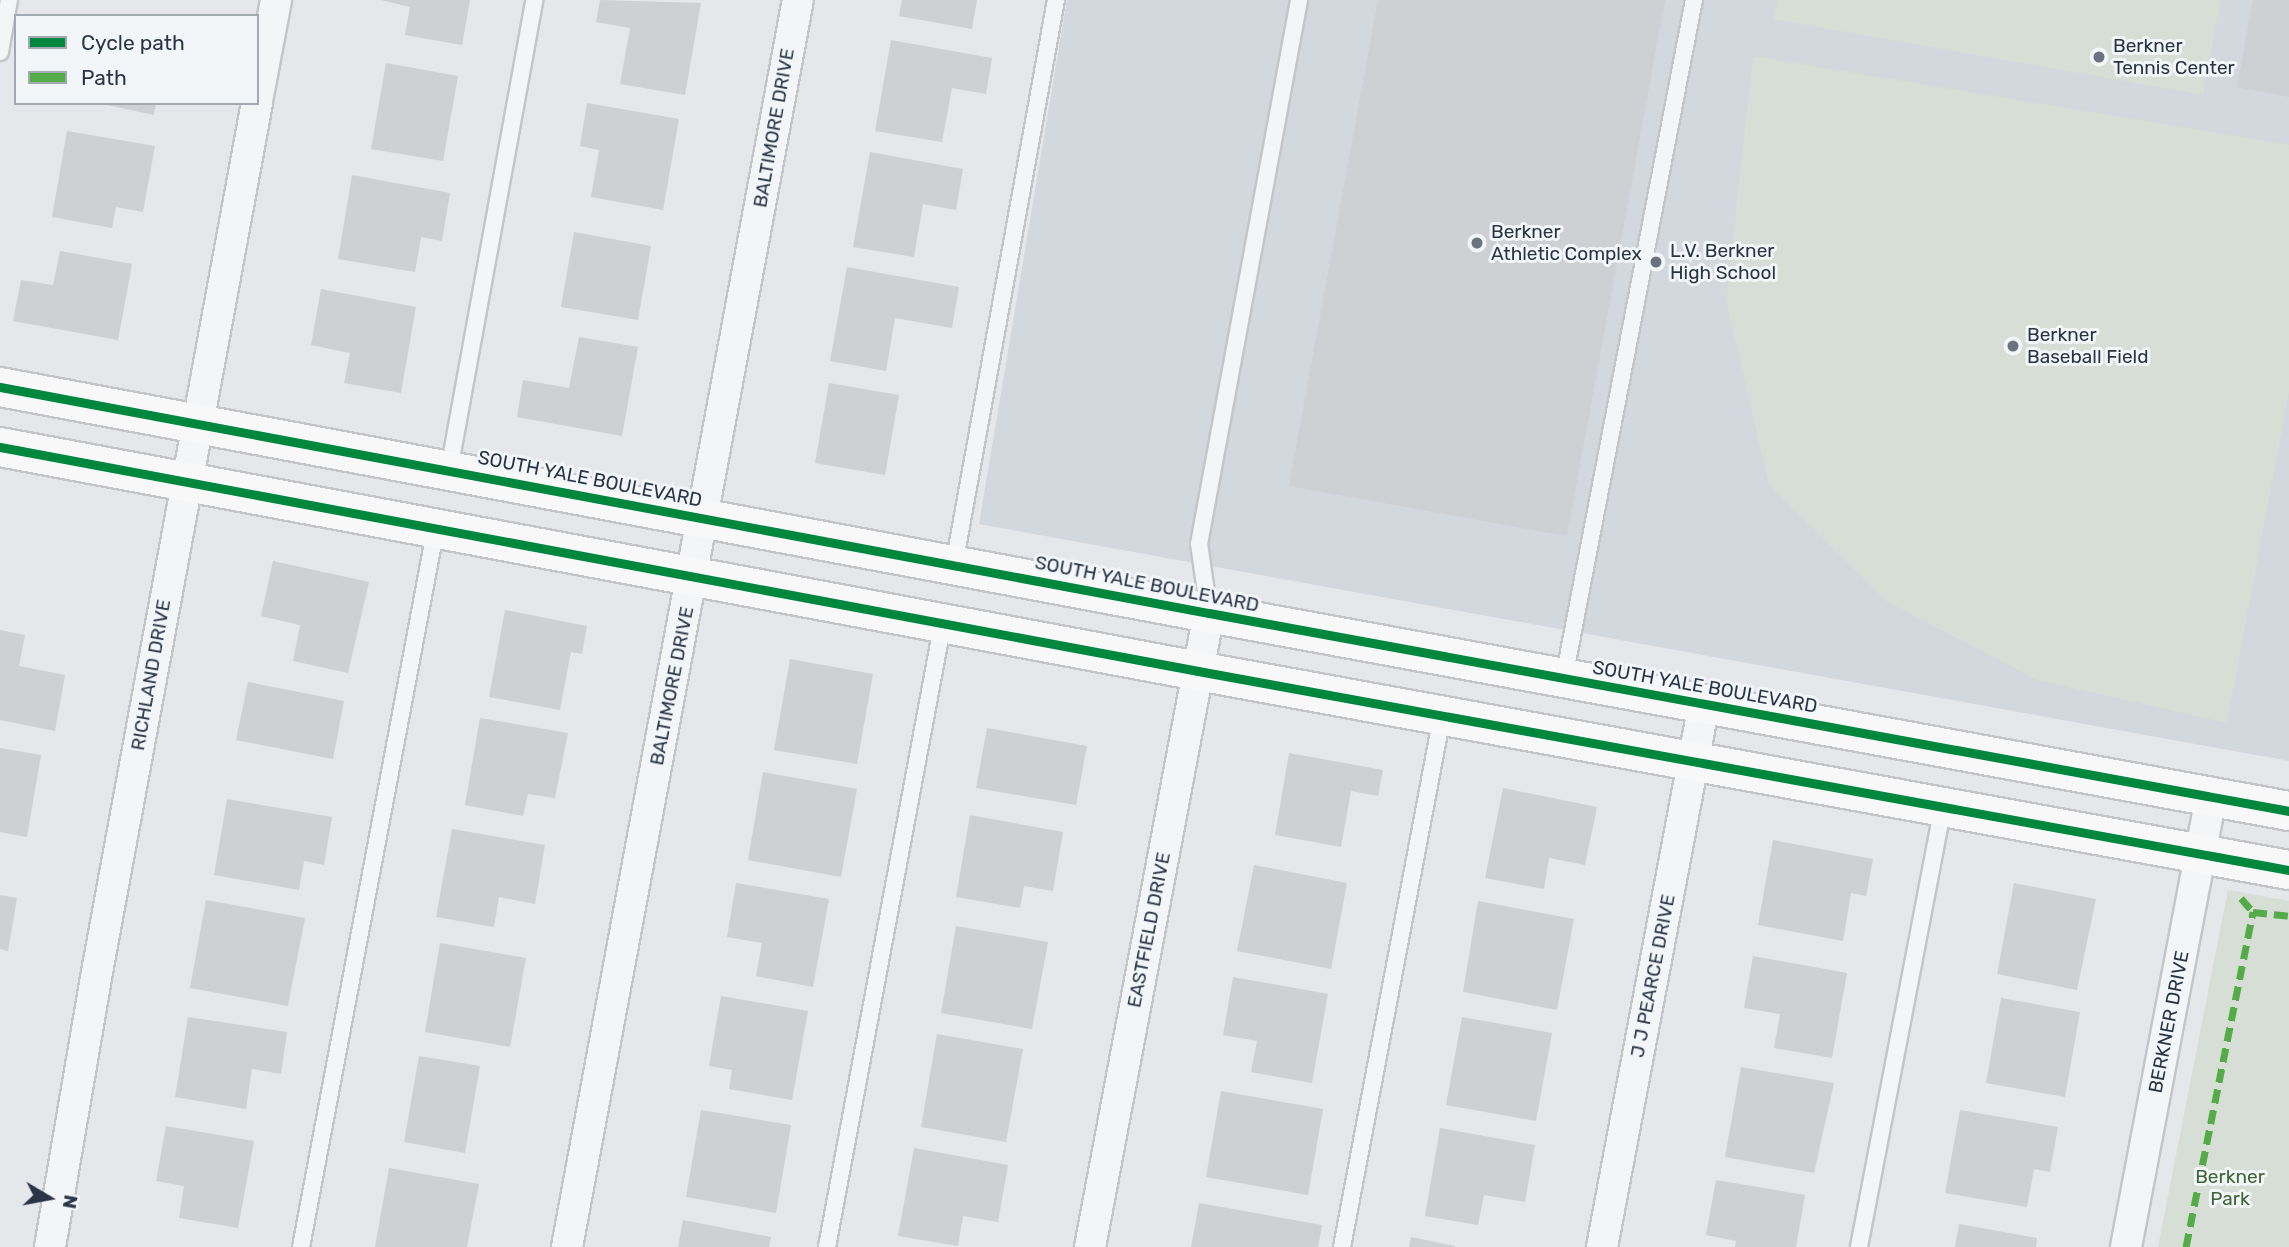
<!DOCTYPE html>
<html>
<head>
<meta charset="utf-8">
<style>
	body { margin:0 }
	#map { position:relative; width:2289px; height:1247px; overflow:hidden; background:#e5e7ea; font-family:Rubik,sans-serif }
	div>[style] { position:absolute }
	.built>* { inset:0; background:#d3d7de }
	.green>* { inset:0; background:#d6ded5 }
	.building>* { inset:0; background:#ced0d3 }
	.roads { filter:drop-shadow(2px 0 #c3c5c8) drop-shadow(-2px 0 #c3c5c8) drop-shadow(0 2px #c3c5c8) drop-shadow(0 -2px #c3c5c8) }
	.lane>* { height:16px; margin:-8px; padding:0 8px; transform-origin:8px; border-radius:8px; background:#f4f5f7 }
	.street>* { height:30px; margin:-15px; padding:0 15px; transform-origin:15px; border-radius:15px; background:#f4f5f7 }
	.secondary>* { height:38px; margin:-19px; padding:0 19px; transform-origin:19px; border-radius:19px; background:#f8f8f8 }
	.quiet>* { height:7px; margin-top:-3.5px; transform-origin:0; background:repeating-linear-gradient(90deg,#53ac47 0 14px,transparent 0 21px) }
	.cycleway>* { height:9px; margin:-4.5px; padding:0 4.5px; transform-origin:4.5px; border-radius:4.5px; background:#00873e }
	.dots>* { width:19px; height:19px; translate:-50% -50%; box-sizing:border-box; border:4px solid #f3f6f9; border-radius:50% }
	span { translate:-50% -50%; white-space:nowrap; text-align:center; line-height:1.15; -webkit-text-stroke:6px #f3f6f9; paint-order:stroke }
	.poi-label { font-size:19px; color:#293547 }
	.left { translate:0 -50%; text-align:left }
	.street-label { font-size:19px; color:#293547 }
	.park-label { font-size:19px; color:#406435 }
	.legend { position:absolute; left:14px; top:14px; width:245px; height:91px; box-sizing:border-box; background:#f3f6f9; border:2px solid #a2a9b2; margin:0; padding:9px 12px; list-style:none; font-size:21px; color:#293547 }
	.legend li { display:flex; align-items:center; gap:14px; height:35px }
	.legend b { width:35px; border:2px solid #a2a9b2 }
	.north { position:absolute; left:14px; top:1163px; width:70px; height:70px; -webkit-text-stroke:5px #f3f6f9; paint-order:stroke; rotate:100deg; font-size:19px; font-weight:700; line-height:28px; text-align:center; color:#293547 }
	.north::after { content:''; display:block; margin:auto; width:24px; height:32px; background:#293547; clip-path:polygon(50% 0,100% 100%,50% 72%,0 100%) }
</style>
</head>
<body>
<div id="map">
	<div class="built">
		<div style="clip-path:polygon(1067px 0,2289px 0,2289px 761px,979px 524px)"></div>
	</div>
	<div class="green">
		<div style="clip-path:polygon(1777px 0,2221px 0,2203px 95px,1773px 19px)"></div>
		<div style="clip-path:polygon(1753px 56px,2289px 145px,2289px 392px,2227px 723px,2037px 680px,1886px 601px,1769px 485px,1726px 300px)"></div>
		<div style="clip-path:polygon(2228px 890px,2289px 901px,2289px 1247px,2158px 1247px)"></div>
	</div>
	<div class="building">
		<div style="clip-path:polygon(381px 0,470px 0,462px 45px,405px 35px,410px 7px)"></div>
		<div style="clip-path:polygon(600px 0,701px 3px,685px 95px,620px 84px,630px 28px,596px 22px)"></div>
		<div style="clip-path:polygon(902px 0,977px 0,972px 29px,899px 16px)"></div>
		<div style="clip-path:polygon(1378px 0,1665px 0,1567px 536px,1289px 486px)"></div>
		<div style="clip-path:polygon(2253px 0,2289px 0,2289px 97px,2237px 87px)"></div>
		<div style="clip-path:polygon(891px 40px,992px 58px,986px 94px,952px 88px,942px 142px,875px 131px)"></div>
		<div style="clip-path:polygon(386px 63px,458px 76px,443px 161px,371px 149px)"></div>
		<div style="clip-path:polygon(98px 103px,156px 103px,154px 115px)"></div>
		<div style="clip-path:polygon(587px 103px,679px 119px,663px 210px,591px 197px,599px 150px,580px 146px)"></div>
		<div style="clip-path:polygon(67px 131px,155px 146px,143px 212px,116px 207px,112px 228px,52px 217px)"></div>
		<div style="clip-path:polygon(870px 152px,963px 169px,956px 210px,923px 204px,914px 257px,853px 247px)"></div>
		<div style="clip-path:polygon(352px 175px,450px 193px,442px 241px,421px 237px,415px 272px,338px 259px)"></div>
		<div style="clip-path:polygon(574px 232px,651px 246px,638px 320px,561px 307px)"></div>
		<div style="clip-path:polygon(60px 251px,132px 264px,118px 340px,13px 321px,21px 280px,53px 285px)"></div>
		<div style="clip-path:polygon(847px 267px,959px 287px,952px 328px,895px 318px,886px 371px,830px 361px)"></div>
		<div style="clip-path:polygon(321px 289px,416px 307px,401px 393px,344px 383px,350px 353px,311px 345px)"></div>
		<div style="clip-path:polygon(579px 337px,638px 347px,622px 436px,517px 417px,523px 380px,569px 388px)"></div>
		<div style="clip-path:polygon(829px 383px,899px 395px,885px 475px,815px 463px)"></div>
		<div style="clip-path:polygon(273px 561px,369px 582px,348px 673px,293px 661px,300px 625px,261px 616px)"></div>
		<div style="clip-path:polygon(505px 610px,587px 626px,582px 654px,571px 652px,560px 710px,489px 697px)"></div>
		<div style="clip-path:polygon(0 630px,25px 635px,19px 666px,65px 675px,55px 731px,0 720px)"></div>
		<div style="clip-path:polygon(790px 659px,873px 674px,857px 764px,774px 750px)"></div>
		<div style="clip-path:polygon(248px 682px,344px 701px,333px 759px,236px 740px)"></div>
		<div style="clip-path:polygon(480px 718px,568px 733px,555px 798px,528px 794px,523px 816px,465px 805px)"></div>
		<div style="clip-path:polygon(987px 728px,1087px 746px,1076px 805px,976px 788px)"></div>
		<div style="clip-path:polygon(0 748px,41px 755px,27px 837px,0 832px)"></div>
		<div style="clip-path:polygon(1289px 753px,1383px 770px,1378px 796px,1351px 791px,1341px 847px,1275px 835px)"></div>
		<div style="clip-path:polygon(763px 772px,857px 789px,841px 877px,748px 860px)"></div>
		<div style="clip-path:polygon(1503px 788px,1597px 807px,1585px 865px,1549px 858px,1544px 889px,1485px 878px)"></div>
		<div style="clip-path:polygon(227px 799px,332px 817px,324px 865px,304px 861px,299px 890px,214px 875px)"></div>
		<div style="clip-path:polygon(970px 815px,1063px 832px,1053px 891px,1024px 886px,1020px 908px,956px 897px)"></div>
		<div style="clip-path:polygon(452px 829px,545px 845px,535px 904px,499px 897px,494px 927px,436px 917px)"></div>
		<div style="clip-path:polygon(1773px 840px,1873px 859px,1866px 896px,1851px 893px,1843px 941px,1758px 925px)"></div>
		<div style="clip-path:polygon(1254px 865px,1347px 883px,1331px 969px,1237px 951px)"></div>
		<div style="clip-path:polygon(736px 883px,829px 899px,813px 987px,756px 976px,762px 943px,727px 937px)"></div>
		<div style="clip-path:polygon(2014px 883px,2096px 899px,2077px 990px,1997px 974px)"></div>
		<div style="clip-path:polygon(0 895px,17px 898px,8px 951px,0 949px)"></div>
		<div style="clip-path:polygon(206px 900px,305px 918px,288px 1006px,190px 988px)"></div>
		<div style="clip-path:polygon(1478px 901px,1574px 919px,1557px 1010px,1463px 992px)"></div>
		<div style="clip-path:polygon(956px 926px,1048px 942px,1032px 1029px,941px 1013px)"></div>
		<div style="clip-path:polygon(440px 943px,526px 958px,510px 1047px,425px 1032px)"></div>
		<div style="clip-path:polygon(1753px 956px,1847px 973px,1832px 1058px,1774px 1048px,1780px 1014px,1744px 1008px)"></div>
		<div style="clip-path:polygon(1233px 977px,1328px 994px,1312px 1083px,1251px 1072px,1257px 1041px,1223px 1035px)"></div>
		<div style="clip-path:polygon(721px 996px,808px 1011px,792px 1100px,729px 1089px,732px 1070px,709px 1066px)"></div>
		<div style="clip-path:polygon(2001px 998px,2080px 1012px,2065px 1097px,1986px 1083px)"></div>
		<div style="clip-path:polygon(188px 1017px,287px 1032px,281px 1074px,252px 1069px,246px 1109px,175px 1097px)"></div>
		<div style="clip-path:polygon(1462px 1017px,1552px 1033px,1536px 1121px,1446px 1105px)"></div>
		<div style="clip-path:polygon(937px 1034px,1023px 1049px,1006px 1142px,921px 1127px)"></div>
		<div style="clip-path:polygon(419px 1056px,480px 1066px,465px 1153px,404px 1142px)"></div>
		<div style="clip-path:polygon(1741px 1067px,1834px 1083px,1814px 1173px,1725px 1157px)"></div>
		<div style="clip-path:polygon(1221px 1091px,1323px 1109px,1308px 1195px,1206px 1177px)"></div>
		<div style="clip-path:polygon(701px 1110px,791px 1125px,776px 1213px,686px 1197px)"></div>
		<div style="clip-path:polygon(1960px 1110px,2058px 1127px,2050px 1172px,2034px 1169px,2027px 1207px,1945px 1193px)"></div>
		<div style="clip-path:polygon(166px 1126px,254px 1141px,238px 1228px,179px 1218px,184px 1186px,156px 1181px)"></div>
		<div style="clip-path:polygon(1440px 1128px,1535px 1145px,1525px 1202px,1484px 1195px,1478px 1225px,1425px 1216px)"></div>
		<div style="clip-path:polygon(914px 1148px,1008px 1165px,998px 1222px,963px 1216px,958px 1246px,898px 1236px)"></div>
		<div style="clip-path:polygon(389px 1168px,479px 1184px,467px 1247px,375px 1247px)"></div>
		<div style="clip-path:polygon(1716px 1180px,1805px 1195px,1796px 1247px,1735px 1247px,1736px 1241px,1706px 1235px)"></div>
		<div style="clip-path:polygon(1199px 1203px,1322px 1225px,1318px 1247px,1191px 1247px)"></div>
		<div style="clip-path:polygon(683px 1220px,771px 1237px,769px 1247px,678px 1247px)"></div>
		<div style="clip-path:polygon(1959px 1224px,2037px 1238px,2036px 1247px,1955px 1247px)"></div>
		<div style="clip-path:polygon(1411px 1237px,1455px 1246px,1455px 1247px,1409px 1247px)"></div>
	</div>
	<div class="roads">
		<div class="lane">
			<div style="left:0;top:52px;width:53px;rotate:-80.2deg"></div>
			<div style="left:449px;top:470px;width:478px;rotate:-79.7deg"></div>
			<div style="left:954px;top:565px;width:574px;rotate:-79.77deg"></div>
			<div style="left:1209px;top:613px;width:70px;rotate:-98.2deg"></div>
			<div style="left:1199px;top:544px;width:553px;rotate:-79.58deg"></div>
			<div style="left:1564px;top:678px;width:690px;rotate:-79.15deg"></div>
			<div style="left:301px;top:1247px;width:733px;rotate:-79.38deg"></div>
			<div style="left:827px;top:1247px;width:636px;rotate:-79.49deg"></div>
			<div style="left:1342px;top:1247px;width:540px;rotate:-79.33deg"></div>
			<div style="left:1859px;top:1247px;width:448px;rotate:-79.2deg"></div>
		</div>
		<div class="street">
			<div style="left:257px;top:101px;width:103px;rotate:-79.3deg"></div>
			<div style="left:50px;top:1247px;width:279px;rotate:-80.3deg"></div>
			<div style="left:97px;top:972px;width:884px;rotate:-79.57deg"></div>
			<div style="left:567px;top:1247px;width:1268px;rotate:-79.51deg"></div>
			<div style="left:1090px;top:1247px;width:645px;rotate:-79.37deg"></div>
			<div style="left:1602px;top:1247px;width:552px;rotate:-79.36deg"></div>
			<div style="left:2126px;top:1247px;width:458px;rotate:-79.3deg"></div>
		</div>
		<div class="secondary">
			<div style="left:0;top:387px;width:1230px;rotate:10.59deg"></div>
			<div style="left:1209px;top:613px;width:1098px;rotate:10.39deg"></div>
			<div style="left:0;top:447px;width:1219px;rotate:10.59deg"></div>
			<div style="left:1198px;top:671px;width:1109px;rotate:10.34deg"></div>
		</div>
	</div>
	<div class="quiet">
		<div style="left:2241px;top:898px;width:18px;rotate:49deg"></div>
		<div style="left:2186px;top:1247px;width:342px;rotate:-78.7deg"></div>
		<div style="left:2253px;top:912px;width:36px;rotate:6deg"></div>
	</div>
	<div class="cycleway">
		<div style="left:0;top:387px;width:1230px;rotate:10.59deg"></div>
		<div style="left:1209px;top:613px;width:1098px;rotate:10.39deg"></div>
		<div style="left:0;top:447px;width:1219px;rotate:10.59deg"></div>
		<div style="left:1198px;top:671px;width:1109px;rotate:10.34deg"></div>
	</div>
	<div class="dots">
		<div style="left:2099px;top:57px;background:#6b7380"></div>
		<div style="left:1477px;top:243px;background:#6b7380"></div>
		<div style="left:1656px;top:262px;background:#6b7380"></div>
		<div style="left:2013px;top:346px;background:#6b7380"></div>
	</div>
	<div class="poi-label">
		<span class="left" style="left:2113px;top:57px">Berkner<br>Tennis Center</span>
		<span class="left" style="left:1491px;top:243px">Berkner<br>Athletic Complex</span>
		<span class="left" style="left:1670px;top:262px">L.V. Berkner<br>High School</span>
		<span class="left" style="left:2027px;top:346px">Berkner<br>Baseball Field</span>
	</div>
	<div class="street-label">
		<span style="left:774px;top:128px;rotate:-80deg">BALTIMORE DRIVE</span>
		<span style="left:590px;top:479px;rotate:11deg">SOUTH YALE BOULEVARD</span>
		<span style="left:1147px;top:584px;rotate:11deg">SOUTH YALE BOULEVARD</span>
		<span style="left:151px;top:675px;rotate:-80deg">RICHLAND DRIVE</span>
		<span style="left:672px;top:686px;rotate:-79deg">BALTIMORE DRIVE</span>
		<span style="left:1705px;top:687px;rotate:10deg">SOUTH YALE BOULEVARD</span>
		<span style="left:1149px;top:930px;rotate:-79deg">EASTFIELD DRIVE</span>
		<span style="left:1653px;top:976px;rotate:-79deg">J J PEARCE DRIVE</span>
		<span style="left:2169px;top:1022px;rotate:-79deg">BERKNER DRIVE</span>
	</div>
	<div class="park-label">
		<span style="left:2230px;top:1188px">Berkner<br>Park</span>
	</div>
	<ul class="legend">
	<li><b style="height:9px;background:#00873e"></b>Cycle path</li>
	<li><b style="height:9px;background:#53ac47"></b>Path</li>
	</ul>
	<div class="north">N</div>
</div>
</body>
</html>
